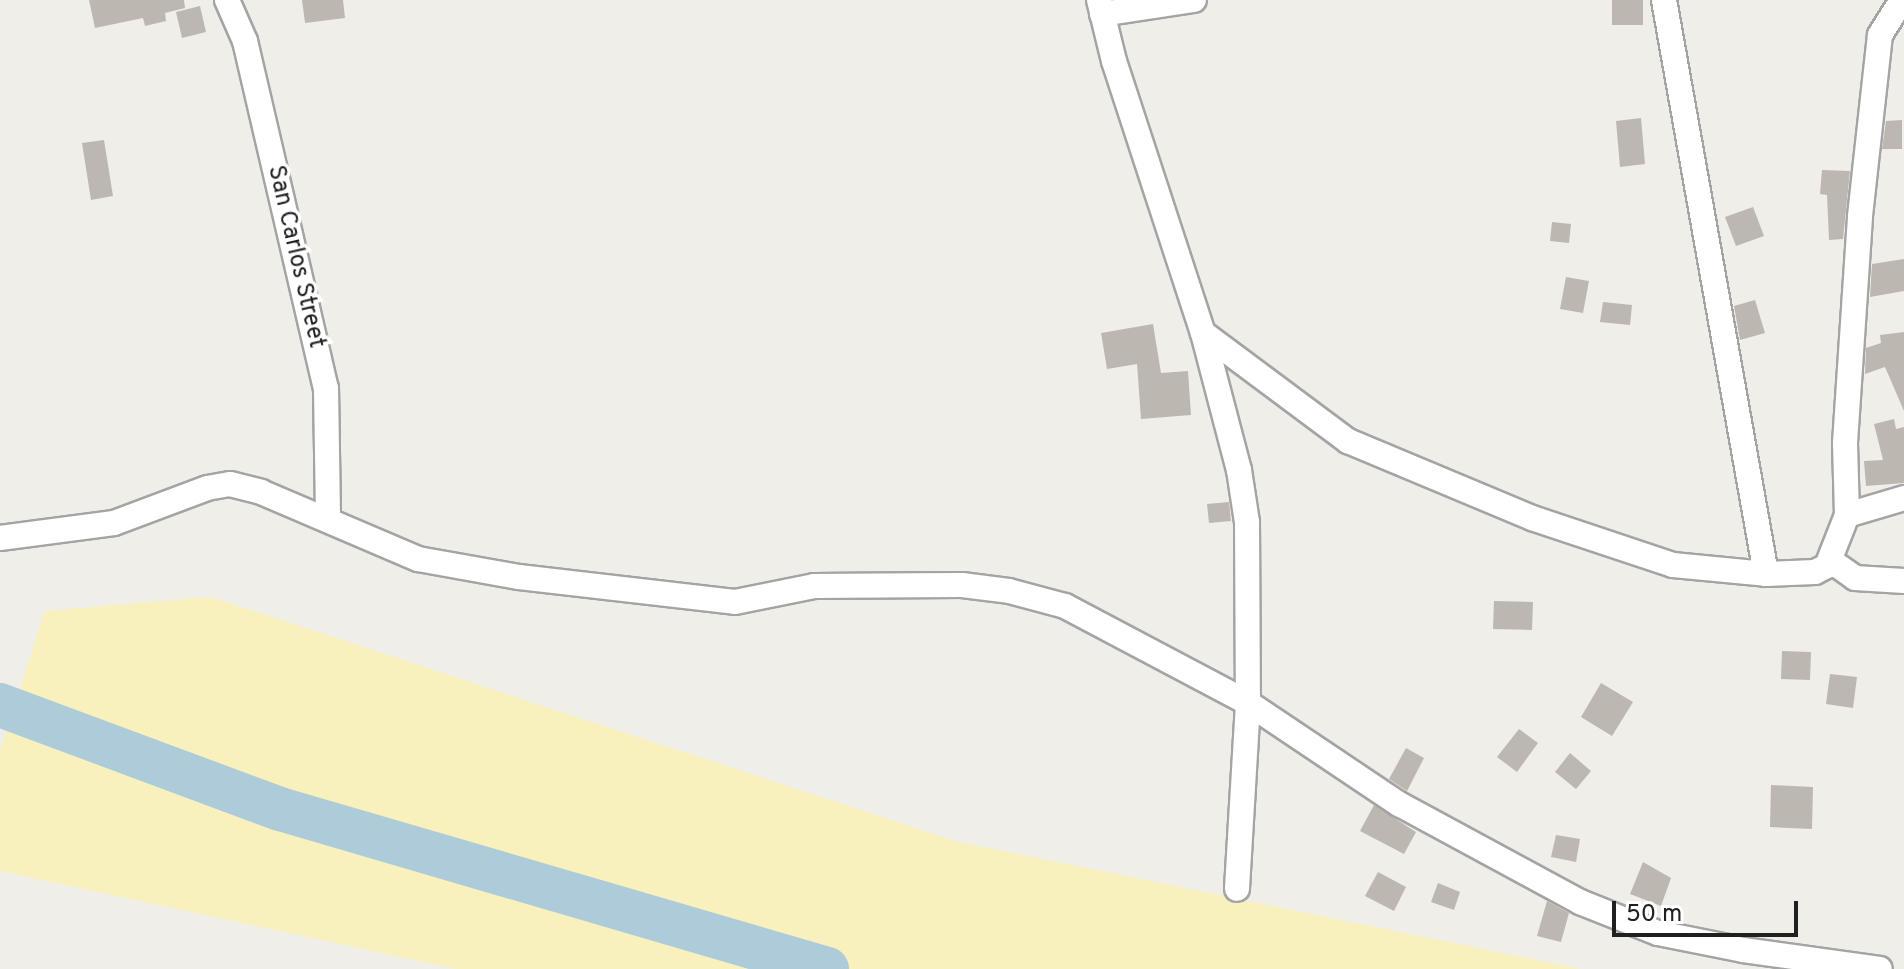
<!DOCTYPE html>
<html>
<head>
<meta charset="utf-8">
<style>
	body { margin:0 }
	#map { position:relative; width:1904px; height:969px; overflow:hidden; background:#f0eee8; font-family:Overpass,sans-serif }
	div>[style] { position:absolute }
	.sand>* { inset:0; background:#f8f1be }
	.river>* { height:44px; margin:-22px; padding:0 22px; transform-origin:22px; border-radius:22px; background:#adcbd9 }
	.building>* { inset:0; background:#bdb7b1 }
	.roads { filter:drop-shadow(2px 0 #a4a4a4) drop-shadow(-2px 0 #a4a4a4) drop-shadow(0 2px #a4a4a4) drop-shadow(0 -2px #a4a4a4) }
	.minor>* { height:24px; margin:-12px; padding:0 12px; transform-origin:12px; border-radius:12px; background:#fff }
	span { translate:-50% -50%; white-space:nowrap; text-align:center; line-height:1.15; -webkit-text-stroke:7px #fff; paint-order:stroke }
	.street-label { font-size:24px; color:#202020 }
	.scale { position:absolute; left:1612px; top:901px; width:186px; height:36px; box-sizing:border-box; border:4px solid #202020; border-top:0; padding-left:10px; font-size:24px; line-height:28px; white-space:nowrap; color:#202020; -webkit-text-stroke:6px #fff; paint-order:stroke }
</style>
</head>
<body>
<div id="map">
	<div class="sand">
		<div style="clip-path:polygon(211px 597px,955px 841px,1581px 969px,456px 969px,0 871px,0 751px,45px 611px)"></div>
	</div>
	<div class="river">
		<div style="left:0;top:705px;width:299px;rotate:20.4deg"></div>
		<div style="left:280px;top:809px;width:570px;rotate:16.3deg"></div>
	</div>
	<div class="building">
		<div style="clip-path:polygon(89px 0,184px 0,185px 8px,165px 13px,166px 21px,145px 26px,143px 18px,95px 28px)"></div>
		<div style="clip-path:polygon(302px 0,343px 0,345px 18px,305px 23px)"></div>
		<div style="clip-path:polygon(1612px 0,1643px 0,1643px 25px,1612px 25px)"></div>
		<div style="clip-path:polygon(200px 6px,206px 32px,182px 38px,176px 12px)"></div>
		<div style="clip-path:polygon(1641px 118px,1645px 164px,1620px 167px,1616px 121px)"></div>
		<div style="clip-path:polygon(1902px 120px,1902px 149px,1882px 149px,1886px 121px)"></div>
		<div style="clip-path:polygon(104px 140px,113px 196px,91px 200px,82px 143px)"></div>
		<div style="clip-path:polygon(1822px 170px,1850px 171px,1843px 239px,1829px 240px,1827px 195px,1820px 194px)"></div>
		<div style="clip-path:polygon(1753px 207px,1764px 236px,1736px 246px,1725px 217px)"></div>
		<div style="clip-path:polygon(1552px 222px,1571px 224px,1569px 243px,1550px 241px)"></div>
		<div style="clip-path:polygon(1904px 259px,1904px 291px,1870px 297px,1872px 264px)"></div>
		<div style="clip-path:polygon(1566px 277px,1589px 281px,1583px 313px,1560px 309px)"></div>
		<div style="clip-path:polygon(1755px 300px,1765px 333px,1740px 340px,1734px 306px)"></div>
		<div style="clip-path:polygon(1603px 302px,1632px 305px,1630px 325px,1600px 322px)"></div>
		<div style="clip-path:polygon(1153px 324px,1161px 373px,1188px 371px,1191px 415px,1141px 419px,1137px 364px,1107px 369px,1101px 333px)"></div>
		<div style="clip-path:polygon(1904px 332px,1904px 411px,1885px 367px,1865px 374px,1866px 348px,1881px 343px,1880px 335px)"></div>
		<div style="clip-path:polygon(1894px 419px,1896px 429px,1904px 427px,1904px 483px,1866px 486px,1864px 461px,1883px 460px,1874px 424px)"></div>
		<div style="clip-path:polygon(1229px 502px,1231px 521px,1209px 523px,1207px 504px)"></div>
		<div style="clip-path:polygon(1494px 601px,1533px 602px,1532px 630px,1493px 629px)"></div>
		<div style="clip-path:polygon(1782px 651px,1811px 652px,1810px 680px,1781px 679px)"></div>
		<div style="clip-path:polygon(1830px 674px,1857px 677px,1853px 708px,1826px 704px)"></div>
		<div style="clip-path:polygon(1601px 683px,1633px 702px,1612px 736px,1581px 717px)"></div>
		<div style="clip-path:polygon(1519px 729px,1538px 743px,1517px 772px,1497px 757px)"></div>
		<div style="clip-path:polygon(1406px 748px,1424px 758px,1407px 791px,1389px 779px)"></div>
		<div style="clip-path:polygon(1570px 753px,1591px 771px,1576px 789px,1555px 772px)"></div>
		<div style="clip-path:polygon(1771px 785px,1813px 787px,1812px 829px,1770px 827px)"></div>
		<div style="clip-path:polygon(1374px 805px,1416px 832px,1404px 854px,1360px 831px)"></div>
		<div style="clip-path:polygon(1556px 835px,1580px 839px,1576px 862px,1551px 857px)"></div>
		<div style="clip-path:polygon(1643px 862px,1671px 878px,1661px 906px,1630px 894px)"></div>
		<div style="clip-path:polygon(1378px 872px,1406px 887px,1394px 911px,1365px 896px)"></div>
		<div style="clip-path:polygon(1438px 883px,1460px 892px,1454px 910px,1431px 902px)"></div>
		<div style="clip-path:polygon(1547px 901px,1569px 913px,1561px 942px,1537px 936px)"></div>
	</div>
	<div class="roads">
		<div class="minor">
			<div style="left:227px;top:0;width:45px;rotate:66.3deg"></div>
			<div style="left:245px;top:41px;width:356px;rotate:76.9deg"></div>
			<div style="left:326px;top:388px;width:132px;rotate:89.1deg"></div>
			<div style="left:1099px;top:0;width:63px;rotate:76.2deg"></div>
			<div style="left:1114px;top:61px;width:286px;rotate:71.9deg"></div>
			<div style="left:1203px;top:333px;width:142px;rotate:75.3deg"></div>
			<div style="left:1239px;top:470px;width:53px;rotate:81.3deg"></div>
			<div style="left:1247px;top:522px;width:181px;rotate:89.7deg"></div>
			<div style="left:1248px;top:703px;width:186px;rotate:93.4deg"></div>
			<div style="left:1664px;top:0;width:583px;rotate:79.92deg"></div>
			<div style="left:1102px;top:14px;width:93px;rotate:-8.7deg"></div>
			<div style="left:1203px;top:333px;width:181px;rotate:36.7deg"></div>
			<div style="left:1348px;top:441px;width:199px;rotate:22.7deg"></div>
			<div style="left:1532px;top:518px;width:149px;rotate:18.4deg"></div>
			<div style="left:1673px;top:565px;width:93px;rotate:5.5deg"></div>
			<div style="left:1766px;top:574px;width:49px;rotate:-2.3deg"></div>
			<div style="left:1815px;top:572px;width:13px;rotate:-27deg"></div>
			<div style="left:1827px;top:566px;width:55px;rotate:-68.6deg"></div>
			<div style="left:1847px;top:515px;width:72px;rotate:-91.6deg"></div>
			<div style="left:1845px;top:443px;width:227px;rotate:-86.2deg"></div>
			<div style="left:1860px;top:216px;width:182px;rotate:-83.7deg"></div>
			<div style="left:1880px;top:35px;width:41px;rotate:-57.8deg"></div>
			<div style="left:1847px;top:515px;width:59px;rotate:-16.6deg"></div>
			<div style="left:0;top:538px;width:115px;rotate:-7.5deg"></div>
			<div style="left:114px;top:523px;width:99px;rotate:-20.6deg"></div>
			<div style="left:207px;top:488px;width:23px;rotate:-10deg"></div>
			<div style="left:230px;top:484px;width:32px;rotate:14deg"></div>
			<div style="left:261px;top:492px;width:171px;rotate:23.1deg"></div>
			<div style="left:418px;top:559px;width:103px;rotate:10.1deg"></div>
			<div style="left:519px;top:577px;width:217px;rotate:6.6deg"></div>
			<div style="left:735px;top:602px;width:81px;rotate:-11.4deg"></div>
			<div style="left:814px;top:586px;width:148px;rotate:-0.4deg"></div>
			<div style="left:962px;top:585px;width:47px;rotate:7.3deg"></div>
			<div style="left:1009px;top:591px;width:58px;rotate:15deg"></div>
			<div style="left:1065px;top:606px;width:207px;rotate:27.9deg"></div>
			<div style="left:1248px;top:703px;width:182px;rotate:33.8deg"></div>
			<div style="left:1399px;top:804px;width:206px;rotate:28.4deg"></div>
			<div style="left:1580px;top:902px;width:84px;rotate:21.7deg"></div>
			<div style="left:1658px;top:933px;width:87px;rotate:11.3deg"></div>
			<div style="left:1743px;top:950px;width:138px;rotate:7.9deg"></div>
			<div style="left:1831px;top:561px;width:29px;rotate:35deg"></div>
			<div style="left:1855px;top:578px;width:49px;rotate:3.5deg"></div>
		</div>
	</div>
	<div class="street-label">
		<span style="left:295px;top:257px;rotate:77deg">San Carlos Street</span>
	</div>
	<div class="scale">50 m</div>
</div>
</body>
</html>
